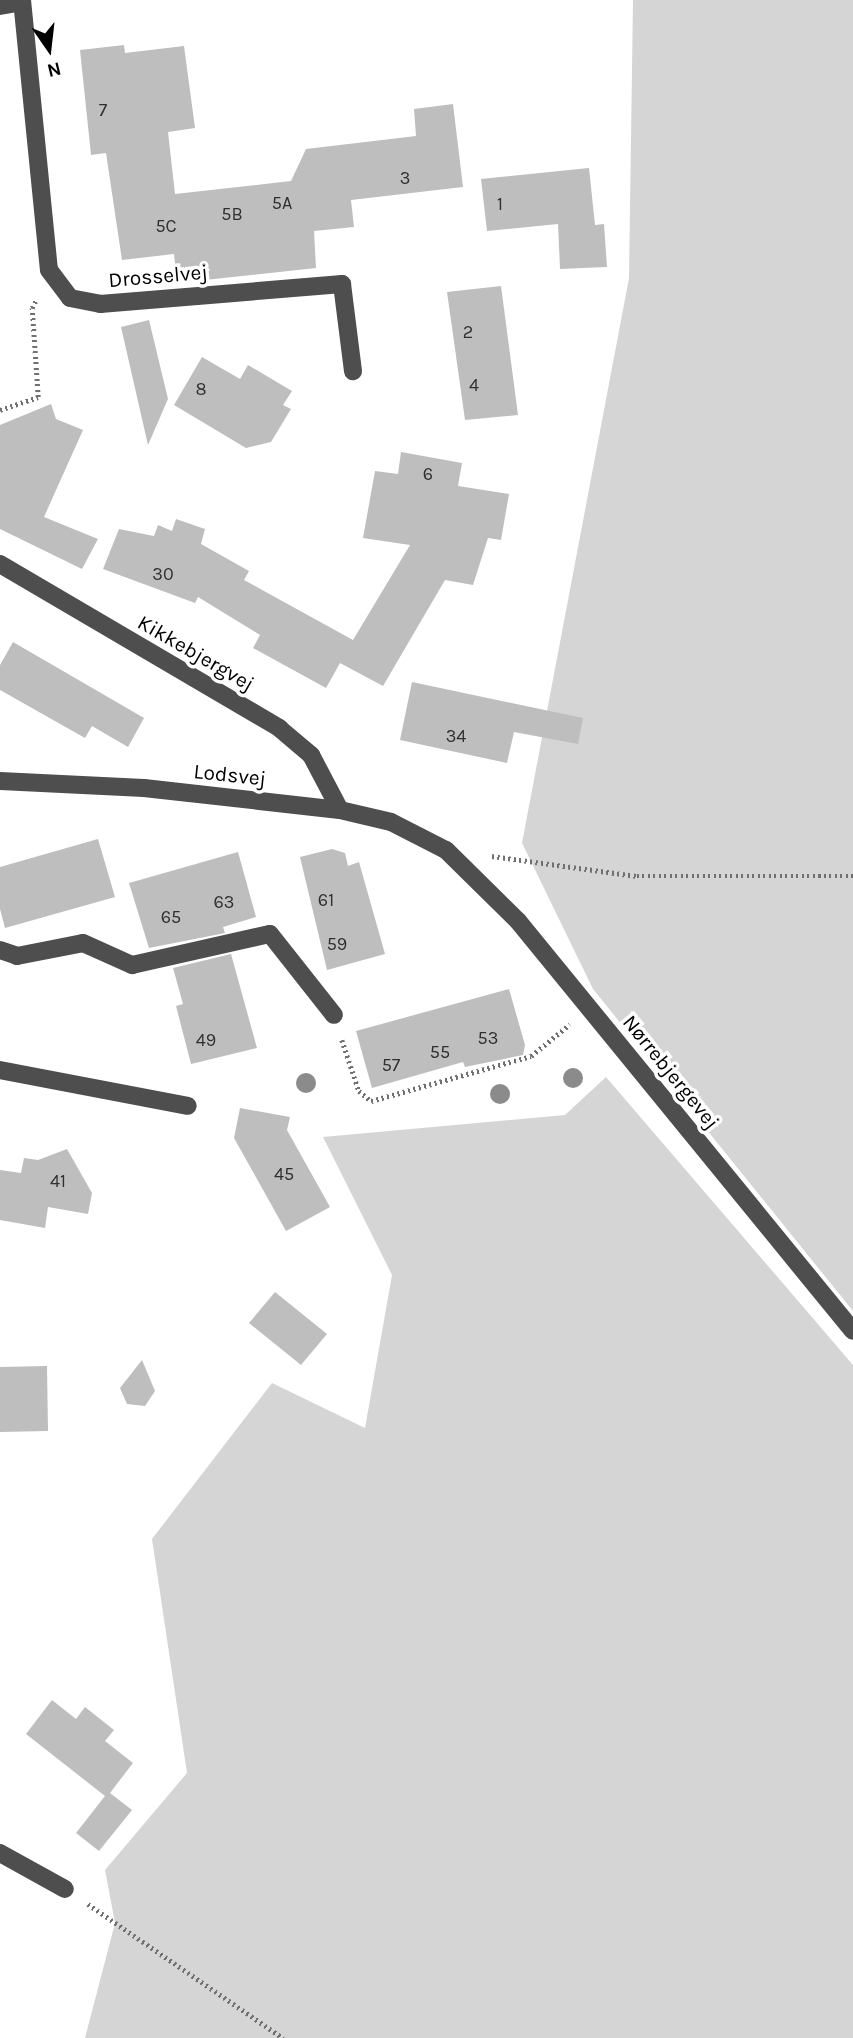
<!DOCTYPE html>
<html>
<head>
<meta charset="utf-8">
<style>
	body { margin:0 }
	#map { position:relative; width:853px; height:2038px; overflow:hidden; background:#fff; font-family:Karla,sans-serif }
	div>[style] { position:absolute }
	.green>* { inset:0; background:#d5d5d5 }
	.building>* { inset:0; background:#bebebe }
	.path>* { height:4.5px; margin-top:-2.25px; transform-origin:0; background:repeating-linear-gradient(90deg,#707070 0 2px,transparent 0 5.5px) }
	.minor>* { height:18px; margin:-9px; padding:0 9px; transform-origin:9px; border-radius:9px; background:#4e4e4e }
	.trees>* { width:20px; height:20px; margin:-10px; border-radius:50%; background:#8b8b8b }
	span { translate:-50% -50%; white-space:nowrap; text-align:center; line-height:1.15; -webkit-text-stroke:7px #fff; paint-order:stroke }
	.number-label { font-size:18px; color:#303030 }
	.number-label span { -webkit-text-stroke-width:0 }
	.street-label { font-size:21px; color:#000 }
	.north { position:absolute; left:14px; top:14px; width:70px; height:70px; -webkit-text-stroke:5px #fff; paint-order:stroke; rotate:166deg; font-size:19px; font-weight:700; line-height:28px; text-align:center; color:#000 }
	.north::after { content:''; display:block; margin:auto; width:24px; height:32px; background:#000; clip-path:polygon(50% 0,100% 100%,50% 72%,0 100%) }
</style>
</head>
<body>
<div id="map">
	<div class="green">
		<div style="clip-path:polygon(633px 0,853px 0,853px 1311px,593px 989px,522px 843px,629px 278px)"></div>
		<div style="clip-path:polygon(606px 1077px,853px 1365px,853px 2038px,85px 2038px,115px 1923px,105px 1870px,187px 1773px,152px 1539px,272px 1383px,365px 1428px,392px 1275px,323px 1137px,565px 1115px)"></div>
	</div>
	<div class="building">
		<div style="clip-path:polygon(124px 45px,125px 53px,184px 46px,195px 128px,168px 132px,175px 194px,291px 181px,306px 149px,416px 136px,414px 109px,453px 104px,463px 187px,351px 200px,354px 227px,314px 231px,316px 268px,177px 283px,174px 254px,122px 260px,106px 153px,91px 155px,80px 50px)"></div>
		<div style="clip-path:polygon(589px 168px,595px 225px,604px 224px,607px 267px,560px 269px,558px 224px,487px 231px,481px 179px)"></div>
		<div style="clip-path:polygon(501px 286px,518px 415px,465px 420px,447px 292px)"></div>
		<div style="clip-path:polygon(149px 320px,168px 399px,148px 445px,121px 327px)"></div>
		<div style="clip-path:polygon(202px 357px,240px 379px,248px 365px,292px 391px,283px 405px,291px 409px,271px 442px,246px 448px,174px 405px)"></div>
		<div style="clip-path:polygon(51px 404px,56px 419px,83px 430px,44px 517px,98px 539px,82px 569px,0 529px,0 425px)"></div>
		<div style="clip-path:polygon(401px 452px,462px 463px,458px 486px,509px 494px,501px 540px,488px 538px,473px 585px,445px 580px,383px 686px,340px 663px,326px 688px,253px 648px,260px 635px,198px 597px,195px 603px,103px 569px,119px 529px,154px 536px,158px 525px,172px 531px,176px 519px,205px 529px,201px 544px,249px 571px,244px 580px,353px 640px,410px 545px,363px 538px,375px 471px,398px 474px)"></div>
		<div style="clip-path:polygon(13px 642px,144px 718px,128px 747px,92px 726px,85px 738px,0 690px,0 665px)"></div>
		<div style="clip-path:polygon(412px 682px,583px 718px,578px 744px,514px 732px,507px 763px,400px 740px)"></div>
		<div style="clip-path:polygon(98px 839px,115px 897px,5px 928px,0 909px,0 867px)"></div>
		<div style="clip-path:polygon(332px 849px,345px 853px,348px 866px,359px 862px,385px 954px,327px 970px,300px 857px)"></div>
		<div style="clip-path:polygon(238px 852px,256px 917px,223px 927px,225px 933px,149px 948px,129px 883px)"></div>
		<div style="clip-path:polygon(231px 954px,257px 1048px,191px 1064px,176px 1006px,183px 1004px,173px 968px)"></div>
		<div style="clip-path:polygon(509px 989px,525px 1045px,523px 1055px,465px 1067px,463px 1062px,372px 1088px,356px 1031px)"></div>
		<div style="clip-path:polygon(240px 1108px,290px 1117px,287px 1130px,330px 1207px,286px 1231px,234px 1138px)"></div>
		<div style="clip-path:polygon(67px 1149px,92px 1193px,88px 1214px,48px 1207px,45px 1228px,0 1220px,0 1170px,21px 1173px,24px 1158px,38px 1160px)"></div>
		<div style="clip-path:polygon(275px 1292px,327px 1334px,301px 1365px,249px 1323px)"></div>
		<div style="clip-path:polygon(142px 1360px,155px 1391px,145px 1406px,127px 1404px,120px 1388px)"></div>
		<div style="clip-path:polygon(47px 1366px,48px 1431px,0 1432px,0 1367px)"></div>
		<div style="clip-path:polygon(52px 1700px,76px 1719px,85px 1707px,114px 1730px,105px 1741px,133px 1763px,110px 1793px,132px 1810px,99px 1851px,76px 1833px,105px 1796px,26px 1734px)"></div>
	</div>
	<div class="path">
		<div style="left:0;top:410px;width:40px;rotate:-18.9deg"></div>
		<div style="left:38px;top:397px;width:89px;rotate:-93.9deg"></div>
		<div style="left:32px;top:308px;width:9px;rotate:-63deg"></div>
		<div style="left:492px;top:856px;width:146px;rotate:7.9deg"></div>
		<div style="left:637px;top:876px;width:216px"></div>
		<div style="left:342px;top:1040px;width:54px;rotate:71.6deg"></div>
		<div style="left:359px;top:1091px;width:16px;rotate:40deg"></div>
		<div style="left:371px;top:1101px;width:166px;rotate:-15.7deg"></div>
		<div style="left:531px;top:1056px;width:50px;rotate:-39.4deg"></div>
		<div style="left:88px;top:1904px;width:237px;rotate:34.5deg"></div>
	</div>
	<div class="minor">
		<div style="left:22px;top:0;width:271px;rotate:84.3deg"></div>
		<div style="left:49px;top:270px;width:35px;rotate:53deg"></div>
		<div style="left:70px;top:298px;width:31px;rotate:11deg"></div>
		<div style="left:100px;top:304px;width:243px;rotate:-4.7deg"></div>
		<div style="left:342px;top:284px;width:88px;rotate:82.8deg"></div>
		<div style="left:0;top:6px;width:22px;rotate:-10deg"></div>
		<div style="left:0;top:564px;width:324px;rotate:30.4deg"></div>
		<div style="left:279px;top:728px;width:42px;rotate:40.2deg"></div>
		<div style="left:311px;top:755px;width:62px;rotate:62.2deg"></div>
		<div style="left:0;top:781px;width:144px;rotate:2.8deg"></div>
		<div style="left:144px;top:788px;width:197px;rotate:6.4deg"></div>
		<div style="left:340px;top:810px;width:52px;rotate:13.2deg"></div>
		<div style="left:391px;top:822px;width:62px;rotate:27deg"></div>
		<div style="left:446px;top:850px;width:101px;rotate:44.6deg"></div>
		<div style="left:518px;top:921px;width:529px;rotate:50.75deg"></div>
		<div style="left:0;top:950px;width:18px;rotate:19deg"></div>
		<div style="left:17px;top:956px;width:67px;rotate:-11.1deg"></div>
		<div style="left:83px;top:943px;width:54px;rotate:24.2deg"></div>
		<div style="left:132px;top:965px;width:141px;rotate:-12.7deg"></div>
		<div style="left:270px;top:934px;width:103px;rotate:51.7deg"></div>
		<div style="left:0;top:1070px;width:191px;rotate:10.8deg"></div>
		<div style="left:0;top:1853px;width:74px;rotate:29deg"></div>
	</div>
	<div class="trees">
		<div style="left:573px;top:1078px"></div>
		<div style="left:306px;top:1083px"></div>
		<div style="left:500px;top:1094px"></div>
	</div>
	<div class="number-label">
		<span style="left:103px;top:110px">7</span>
		<span style="left:405px;top:178px">3</span>
		<span style="left:282px;top:203px">5A</span>
		<span style="left:500px;top:204px">1</span>
		<span style="left:232px;top:214px">5B</span>
		<span style="left:166px;top:226px">5C</span>
		<span style="left:468px;top:332px">2</span>
		<span style="left:474px;top:385px">4</span>
		<span style="left:201px;top:389px">8</span>
		<span style="left:428px;top:474px">6</span>
		<span style="left:163px;top:574px">30</span>
		<span style="left:456px;top:736px">34</span>
		<span style="left:326px;top:900px">61</span>
		<span style="left:224px;top:902px">63</span>
		<span style="left:171px;top:917px">65</span>
		<span style="left:337px;top:944px">59</span>
		<span style="left:488px;top:1038px">53</span>
		<span style="left:206px;top:1040px">49</span>
		<span style="left:440px;top:1052px">55</span>
		<span style="left:391px;top:1065px">57</span>
		<span style="left:284px;top:1174px">45</span>
		<span style="left:58px;top:1181px">41</span>
	</div>
	<div class="street-label">
		<span style="left:158px;top:276px;rotate:-5deg">Drosselvej</span>
		<span style="left:196px;top:653px;rotate:30deg">Kikkebjergvej</span>
		<span style="left:230px;top:775px;rotate:6deg">Lodsvej</span>
		<span style="left:671px;top:1072px;rotate:51deg">Nørrebjergevej</span>
	</div>
	<div class="north">N</div>
</div>
</body>
</html>
